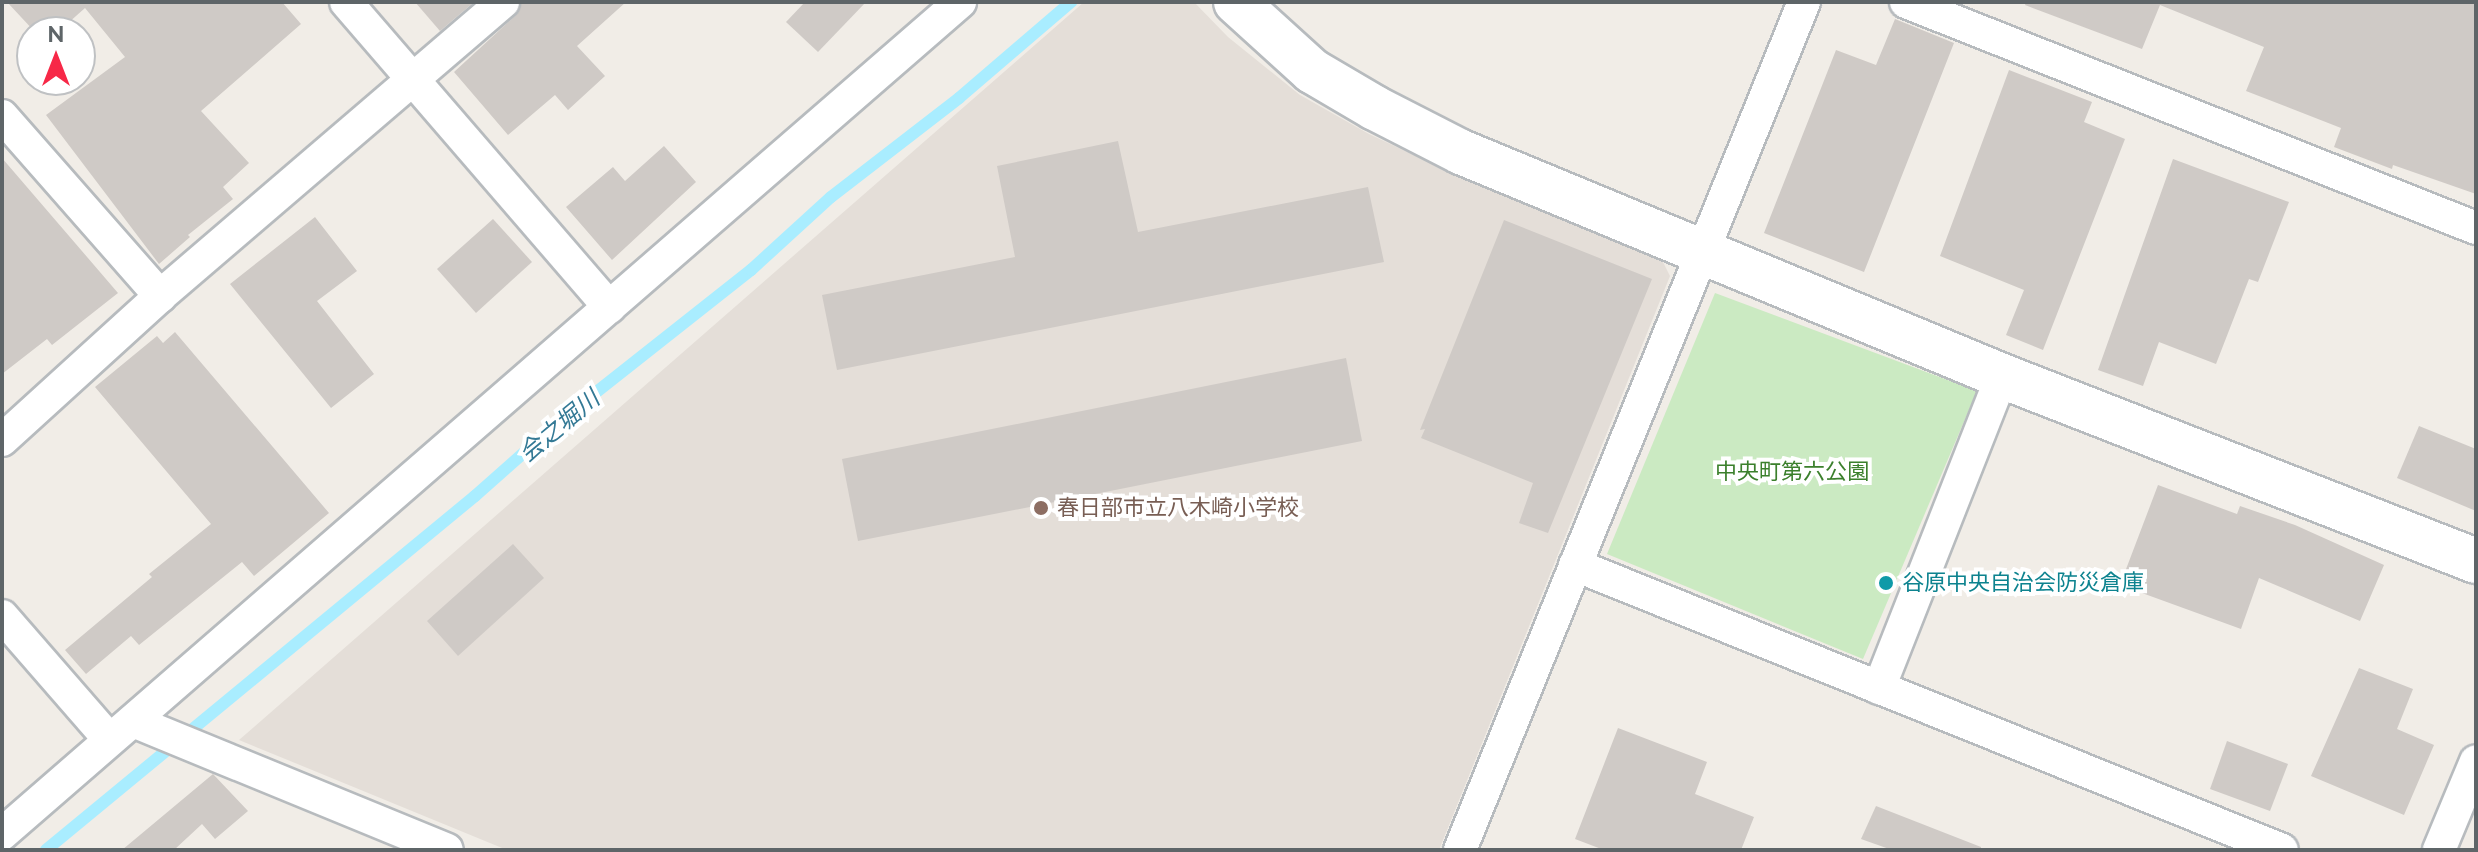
<!DOCTYPE html>
<html>
<head>
<meta charset="utf-8">
<style>
	body { margin:0 }
	#map { position:relative; width:2478px; height:852px; overflow:hidden; background:#f1ede7; font-family:Raleway,"Noto Sans JP",sans-serif }
	div>[style] { position:absolute }
	.education>* { inset:0; background:#e4ded8 }
	.green>* { inset:0; background:#cbeac2 }
	.stream>* { height:12px; margin:-6px; padding:0 6px; transform-origin:6px; border-radius:6px; background:#a9edff }
	.building>* { inset:0; background:#cfcac6 }
	.roads { filter:drop-shadow(2px 0 #b7bbbe) drop-shadow(-2px 0 #b7bbbe) drop-shadow(0 2px #b7bbbe) drop-shadow(0 -2px #b7bbbe) }
	.street>* { height:32px; margin:-16px; padding:0 16px; transform-origin:16px; border-radius:16px; background:#fff }
	.secondary>* { height:44px; margin:-22px; padding:0 22px; transform-origin:22px; border-radius:22px; background:#fff }
	.dots>* { width:22px; height:22px; translate:-50% -50%; box-sizing:border-box; border:4px solid #fff; border-radius:50% }
	span { translate:-50% -50%; white-space:nowrap; text-align:center; line-height:1.15; -webkit-text-stroke:8px #fff; paint-order:stroke }
	.park-label { font-size:22px; color:#3c802d }
	.education-label { font-size:22px; color:#785e54 }
	.left { translate:0 -50%; text-align:left }
	.culture-label { font-size:22px; color:#0d838f }
	.water-label { font-size:24px; color:#337995; font-style:italic }
	.frame { position:absolute; inset:0; border:4px solid #5e6568; pointer-events:none }
	.north { position:absolute; left:16px; top:16px; width:80px; height:80px; box-sizing:border-box; background:#fff; border:2px solid #bfc1c3; border-radius:50%; rotate:0deg; font-size:22px; font-weight:700; line-height:32px; text-align:center; color:#5e6568 }
	.north::after { content:''; display:block; margin:auto; width:28px; height:36px; background:#f72847; clip-path:polygon(50% 0,100% 100%,50% 72%,0 100%) }
</style>
</head>
<body>
<div id="map">
	<div class="education">
		<div style="clip-path:polygon(1084px 2px,1194px 2px,1228px 37px,1300px 95px,1369px 134px,1454px 174px,1662px 260px,1670px 276px,1439px 850px,507px 850px,239px 740px)"></div>
	</div>
	<div class="green">
		<div style="clip-path:polygon(1715px 293px,1977px 391px,1863px 659px,1607px 554px)"></div>
	</div>
	<div class="stream">
		<div style="left:46px;top:850px;width:556px;rotate:-39.53deg"></div>
		<div style="left:475px;top:496px;width:115px;rotate:-41.5deg"></div>
		<div style="left:561px;top:420px;width:242px;rotate:-38.3deg"></div>
		<div style="left:751px;top:270px;width:108px;rotate:-42.4deg"></div>
		<div style="left:831px;top:197px;width:162px;rotate:-37.7deg"></div>
		<div style="left:959px;top:98px;width:148px;rotate:-40.6deg"></div>
	</div>
	<div class="building">
		<div style="clip-path:polygon(7px 2px,282px 2px,301px 24px,201px 111px,249px 163px,223px 187px,233px 199px,188px 235px,190px 237px,159px 264px,46px 115px,125px 57px,85px 8px,58px 32px,35px 32px)"></div>
		<div style="clip-path:polygon(415px 2px,474px 2px,440px 31px)"></div>
		<div style="clip-path:polygon(522px 2px,626px 2px,577px 46px,605px 76px,568px 110px,555px 95px,508px 135px,454px 72px,515px 16px)"></div>
		<div style="clip-path:polygon(805px 2px,866px 2px,818px 52px,786px 22px)"></div>
		<div style="clip-path:polygon(2026px 2px,2476px 2px,2476px 194px,2393px 165px,2392px 169px,2334px 147px,2341px 128px,2246px 91px,2264px 47px,2160px 5px,2142px 49px,2025px 5px)"></div>
		<div style="clip-path:polygon(1895px 19px,1954px 43px,1864px 272px,1764px 233px,1836px 50px,1876px 65px)"></div>
		<div style="clip-path:polygon(2009px 70px,2092px 102px,2084px 122px,2125px 139px,2043px 350px,2006px 335px,2024px 290px,1940px 256px)"></div>
		<div style="clip-path:polygon(1118px 141px,1138px 232px,1368px 187px,1384px 262px,837px 370px,822px 295px,1015px 257px,997px 166px)"></div>
		<div style="clip-path:polygon(664px 146px,696px 182px,612px 260px,566px 207px,613px 167px,625px 181px)"></div>
		<div style="clip-path:polygon(2px 158px,118px 293px,52px 345px,47px 339px,2px 374px)"></div>
		<div style="clip-path:polygon(2173px 159px,2289px 202px,2258px 282px,2249px 279px,2216px 364px,2159px 342px,2143px 386px,2098px 370px)"></div>
		<div style="clip-path:polygon(315px 217px,357px 271px,317px 301px,374px 374px,331px 408px,230px 284px)"></div>
		<div style="clip-path:polygon(493px 219px,532px 262px,476px 313px,437px 269px)"></div>
		<div style="clip-path:polygon(1504px 220px,1652px 279px,1548px 533px,1519px 523px,1533px 483px,1421px 438px,1425px 429px,1420px 430px)"></div>
		<div style="clip-path:polygon(175px 332px,329px 513px,254px 576px,242px 562px,139px 645px,131px 636px,86px 674px,65px 650px,152px 577px,149px 574px,211px 524px,95px 387px,157px 336px,163px 343px)"></div>
		<div style="clip-path:polygon(1346px 358px,1362px 441px,858px 541px,842px 459px)"></div>
		<div style="clip-path:polygon(2419px 426px,2476px 449px,2476px 511px,2397px 478px)"></div>
		<div style="clip-path:polygon(2158px 485px,2237px 514px,2240px 506px,2295px 525px,2384px 565px,2360px 621px,2259px 578px,2241px 629px,2120px 585px)"></div>
		<div style="clip-path:polygon(513px 544px,544px 578px,458px 656px,427px 621px)"></div>
		<div style="clip-path:polygon(2359px 668px,2413px 689px,2397px 729px,2434px 745px,2404px 815px,2311px 776px)"></div>
		<div style="clip-path:polygon(1618px 728px,1707px 762px,1695px 794px,1754px 817px,1741px 850px,1604px 850px,1575px 839px)"></div>
		<div style="clip-path:polygon(2227px 741px,2288px 764px,2270px 811px,2210px 789px)"></div>
		<div style="clip-path:polygon(213px 774px,248px 811px,215px 839px,202px 824px,174px 850px,122px 850px)"></div>
		<div style="clip-path:polygon(1876px 806px,1981px 847px,1981px 850px,1892px 850px,1861px 839px)"></div>
	</div>
	<div class="roads">
		<div class="street">
			<div style="left:346px;top:2px;width:403px;rotate:49.2deg"></div>
			<div style="left:1906px;top:2px;width:613px;rotate:21.63deg"></div>
			<div style="left:2px;top:116px;width:240px;rotate:48.7deg"></div>
			<div style="left:2px;top:440px;width:214px;rotate:-42.3deg"></div>
			<div style="left:160px;top:296px;width:452px;rotate:-40.6deg"></div>
			<div style="left:1575px;top:565px;width:762px;rotate:21.95deg"></div>
			<div style="left:2px;top:616px;width:163px;rotate:49deg"></div>
			<div style="left:1879px;top:688px;width:335px;rotate:-68.5deg"></div>
			<div style="left:133px;top:721px;width:339px;rotate:22.3deg"></div>
			<div style="left:2px;top:834px;width:1269px;rotate:-40.97deg"></div>
			<div style="left:1460px;top:850px;width:915px;rotate:-67.92deg"></div>
			<div style="left:2439px;top:850px;width:96px;rotate:-67.4deg"></div>
		</div>
		<div class="secondary">
			<div style="left:1236px;top:2px;width:103px;rotate:42.2deg"></div>
			<div style="left:1312px;top:71px;width:73px;rotate:30.4deg"></div>
			<div style="left:1375px;top:108px;width:97px;rotate:27.1deg"></div>
			<div style="left:1461px;top:152px;width:586px;rotate:22.49deg"></div>
			<div style="left:2002px;top:376px;width:509px;rotate:21.32deg"></div>
		</div>
	</div>
	<div class="dots">
		<div style="left:1041px;top:508px;background:#8d6e63"></div>
		<div style="left:1886px;top:583px;background:#0f9aa8"></div>
	</div>
	<div class="park-label">
		<span style="left:1792px;top:472px">中央町第六公園</span>
	</div>
	<div class="education-label">
		<span class="left" style="left:1057px;top:508px">春日部市立八木崎小学校</span>
	</div>
	<div class="culture-label">
		<span class="left" style="left:1902px;top:583px">谷原中央自治会防災倉庫</span>
	</div>
	<div class="water-label">
		<span style="left:559px;top:426px;rotate:-40deg">会之堀川</span>
	</div>
	<div class="frame"></div>
	<div class="north">N</div>
</div>
</body>
</html>
